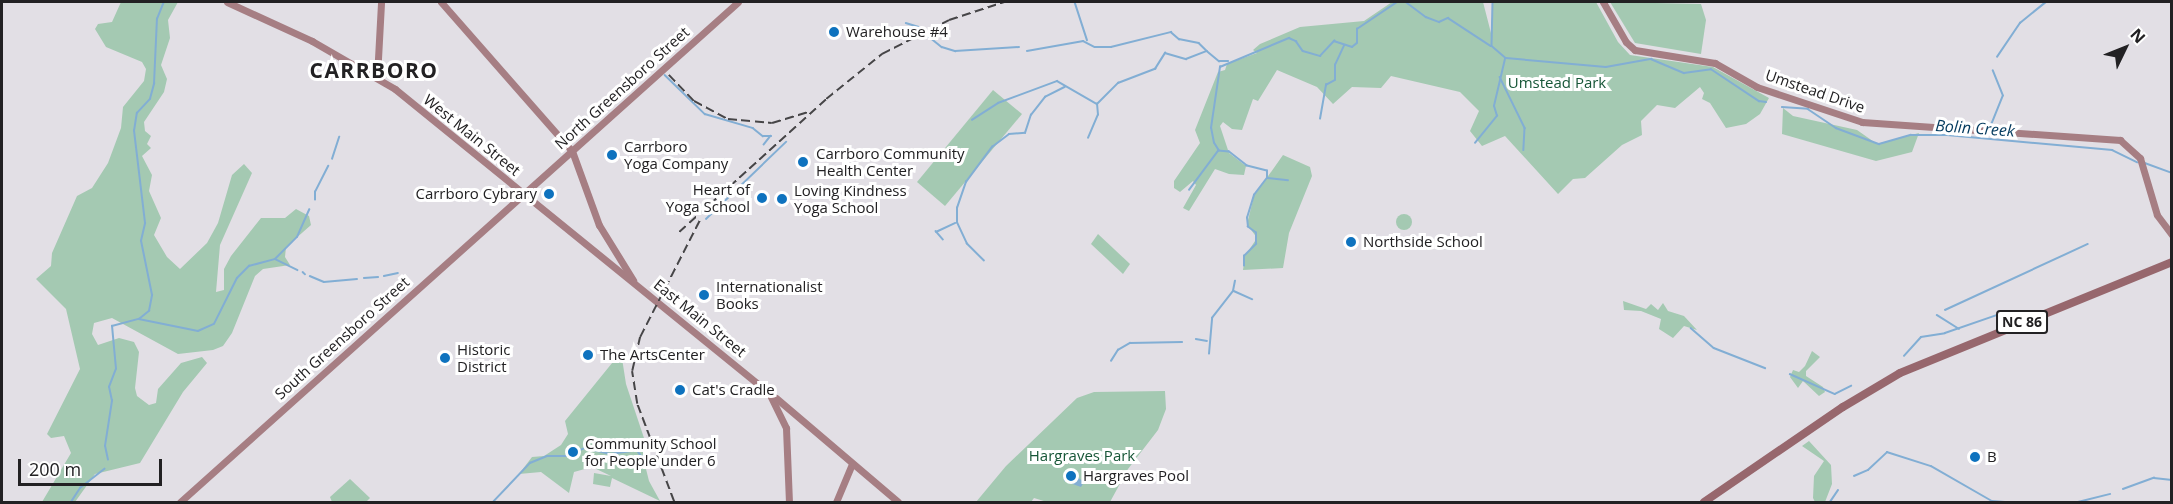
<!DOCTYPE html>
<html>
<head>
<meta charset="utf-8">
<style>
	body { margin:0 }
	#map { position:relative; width:2173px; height:504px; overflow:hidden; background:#e2dfe5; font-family:"Open Sans",sans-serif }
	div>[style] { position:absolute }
	.green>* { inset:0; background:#a4c9b2 }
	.round { border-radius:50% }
	.water>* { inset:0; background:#82aed4 }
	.stream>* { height:1.5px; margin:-0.75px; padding:0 0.75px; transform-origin:0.75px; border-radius:0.75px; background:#82aed4 }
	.secondary>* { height:7px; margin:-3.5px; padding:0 3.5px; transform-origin:3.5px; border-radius:3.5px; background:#a67e83 }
	.primary>* { height:8px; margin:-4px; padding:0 4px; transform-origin:4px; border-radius:4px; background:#97676d }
	.rail>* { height:1.5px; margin-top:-0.75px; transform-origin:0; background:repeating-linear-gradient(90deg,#464547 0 9px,transparent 0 13.5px) }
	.dots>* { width:16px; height:16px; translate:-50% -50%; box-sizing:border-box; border:3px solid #fff; border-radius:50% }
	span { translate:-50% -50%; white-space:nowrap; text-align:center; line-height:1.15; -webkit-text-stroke:6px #fff; paint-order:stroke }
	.shield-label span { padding:2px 4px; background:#fff; border:2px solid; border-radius:4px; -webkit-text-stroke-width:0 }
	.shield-label { font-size:14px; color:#222123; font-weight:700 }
	.poi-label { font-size:15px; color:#222123 }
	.left { translate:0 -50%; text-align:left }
	.right { translate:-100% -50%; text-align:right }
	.park-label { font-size:15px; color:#165637 }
	.street-label { font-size:15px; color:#222123 }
	.water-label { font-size:16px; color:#033a5e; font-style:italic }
	.district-label { font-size:21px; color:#222123; font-weight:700; letter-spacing:1.5px }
	.frame { position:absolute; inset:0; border:3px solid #222123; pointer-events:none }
	.north { position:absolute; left:2095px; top:18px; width:60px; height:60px; -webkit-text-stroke:4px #fff; paint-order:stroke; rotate:47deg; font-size:16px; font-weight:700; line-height:24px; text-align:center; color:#222123 }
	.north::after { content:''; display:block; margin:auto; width:21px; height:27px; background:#222123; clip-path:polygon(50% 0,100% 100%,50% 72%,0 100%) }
	.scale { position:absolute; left:18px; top:459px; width:144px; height:27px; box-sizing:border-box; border:3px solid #222123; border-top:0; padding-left:8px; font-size:18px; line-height:21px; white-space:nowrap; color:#222123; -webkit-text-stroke:4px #fff; paint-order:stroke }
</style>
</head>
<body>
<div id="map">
	<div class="green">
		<div style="clip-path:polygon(121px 2px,178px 2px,168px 20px,170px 38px,161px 65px,167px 79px,164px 92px,144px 122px,145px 131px,151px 136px,147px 144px,151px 148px,142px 156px,152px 175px,149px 191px,161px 218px,154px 235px,167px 257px,180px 269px,207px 243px,218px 223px,232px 175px,244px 164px,252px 173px,220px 245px,216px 292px,224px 290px,224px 269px,231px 256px,261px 218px,285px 218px,296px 209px,309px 216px,311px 225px,286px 247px,285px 257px,290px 265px,263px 269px,255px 276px,232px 333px,223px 346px,213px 350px,178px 354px,112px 318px,94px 323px,92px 334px,98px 345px,119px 338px,134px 342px,139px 352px,135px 388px,137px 396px,149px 405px,156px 403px,158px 389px,181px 363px,202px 357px,207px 363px,183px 392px,140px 463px,95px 474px,75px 502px,42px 502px,71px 453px,64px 436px,51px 438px,47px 434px,80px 369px,66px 309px,36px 279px,51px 266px,52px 253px,77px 196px,92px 188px,108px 163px,121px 128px,123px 107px,144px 81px,146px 69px,142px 62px,106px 47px,95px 29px,98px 24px,112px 22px)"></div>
		<div style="clip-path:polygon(1392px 2px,1483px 2px,1491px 33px,1493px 2px,1596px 2px,1618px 42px,1630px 55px,1713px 67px,1769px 98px,1760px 114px,1746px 124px,1726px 128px,1710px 103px,1702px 99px,1704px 93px,1700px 87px,1675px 108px,1657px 105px,1641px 121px,1642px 135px,1622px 145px,1585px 178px,1573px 179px,1558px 194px,1505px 136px,1482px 146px,1470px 131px,1479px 111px,1460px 92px,1391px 76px,1381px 88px,1352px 87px,1333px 104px,1317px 87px,1277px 70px,1258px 101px,1253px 99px,1242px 130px,1232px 129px,1223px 122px,1220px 126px,1229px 153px,1246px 166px,1244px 175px,1229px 174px,1215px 169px,1189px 211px,1183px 208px,1196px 185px,1193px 181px,1180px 192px,1174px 188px,1174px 181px,1200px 143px,1195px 130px,1218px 72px,1225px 70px,1227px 64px,1257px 53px,1253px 50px,1260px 44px,1300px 27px,1364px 21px)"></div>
		<div style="clip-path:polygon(1610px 2px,1701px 4px,1706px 20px,1701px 54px,1635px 43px)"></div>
		<div style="clip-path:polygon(993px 90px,1022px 114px,945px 206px,917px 182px)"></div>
		<div style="clip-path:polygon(1783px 108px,1793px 116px,1857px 130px,1877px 144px,1919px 133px,1912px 152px,1876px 161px,1782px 134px)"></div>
		<div style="clip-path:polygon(1283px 155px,1310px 167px,1312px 176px,1289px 233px,1283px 268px,1243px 270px,1245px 256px,1257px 238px,1247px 224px,1254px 196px)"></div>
		<div class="round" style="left:1396px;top:214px;width:16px;height:16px"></div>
		<div style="clip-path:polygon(1098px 234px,1130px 264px,1123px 274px,1091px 244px)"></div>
		<div style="clip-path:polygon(1623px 301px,1646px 309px,1651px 304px,1658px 310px,1663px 303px,1668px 311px,1684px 316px,1697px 330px,1684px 326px,1673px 338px,1659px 329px,1661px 319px,1641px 311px,1624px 310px)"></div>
		<div style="clip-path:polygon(1812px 351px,1820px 357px,1806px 371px,1806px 376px,1823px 387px,1825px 392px,1819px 396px,1803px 381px,1798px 388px,1790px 377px,1793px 370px,1799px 372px,1805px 366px)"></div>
		<div style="clip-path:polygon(621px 352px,626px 384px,650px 456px,645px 465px,649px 481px,660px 501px,612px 478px,610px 487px,593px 484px,594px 473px,611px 476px,592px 467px,574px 472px,569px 493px,541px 472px,519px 474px,532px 457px,544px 456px,561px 445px,568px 434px,565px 421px)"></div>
		<div style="clip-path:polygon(1165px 391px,1166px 409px,1158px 430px,1128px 469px,1110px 502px,1047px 502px,1034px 498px,1031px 502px,976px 502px,1006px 466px,1077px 398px,1094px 392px)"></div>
		<div style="clip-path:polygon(1809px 441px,1831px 465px,1832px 484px,1825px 502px,1815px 502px,1813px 498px,1814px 476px,1824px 461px,1802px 446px)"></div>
		<div style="clip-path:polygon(350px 479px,370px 498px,366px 502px,332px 502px,330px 497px)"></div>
	</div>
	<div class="water">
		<div style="clip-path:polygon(1069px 471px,1084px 482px,1081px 487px,1064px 481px)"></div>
	</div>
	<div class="stream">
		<div style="left:1075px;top:2px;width:40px;rotate:72deg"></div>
		<div style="left:1406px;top:2px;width:25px;rotate:37deg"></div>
		<div style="left:1426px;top:17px;width:14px;rotate:21deg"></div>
		<div style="left:1439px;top:22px;width:10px;rotate:-24deg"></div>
		<div style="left:1448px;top:18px;width:51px;rotate:33.1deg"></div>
		<div style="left:1493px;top:2px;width:44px;rotate:91.3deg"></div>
		<div style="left:1492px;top:46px;width:18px;rotate:41deg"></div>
		<div style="left:1506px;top:58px;width:100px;rotate:5.1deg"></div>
		<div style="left:1606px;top:67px;width:46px;rotate:-10.1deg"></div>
		<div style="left:1651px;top:59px;width:36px;rotate:23deg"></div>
		<div style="left:1684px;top:73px;width:27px;rotate:-8deg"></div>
		<div style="left:1711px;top:69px;width:58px;rotate:33.7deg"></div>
		<div style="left:1759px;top:101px;width:7px;rotate:8deg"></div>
		<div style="left:906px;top:23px;width:14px;rotate:17deg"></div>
		<div style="left:927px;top:35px;width:19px;rotate:39deg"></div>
		<div style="left:942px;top:47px;width:14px;rotate:17deg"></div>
		<div style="left:955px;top:51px;width:64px;rotate:-3.6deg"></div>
		<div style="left:1027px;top:51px;width:57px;rotate:-10.1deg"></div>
		<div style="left:1083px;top:41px;width:13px;rotate:27deg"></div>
		<div style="left:1095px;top:47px;width:16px"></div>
		<div style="left:1111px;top:47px;width:62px;rotate:-14deg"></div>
		<div style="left:1171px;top:32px;width:11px;rotate:41deg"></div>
		<div style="left:1179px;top:39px;width:20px;rotate:11deg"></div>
		<div style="left:1199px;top:43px;width:11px;rotate:45deg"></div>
		<div style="left:1997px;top:57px;width:41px;rotate:-55.9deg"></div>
		<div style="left:2020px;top:23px;width:33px;rotate:-39deg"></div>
		<div style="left:665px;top:75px;width:56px;rotate:44.3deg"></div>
		<div style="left:705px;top:114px;width:50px;rotate:16.3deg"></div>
		<div style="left:753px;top:128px;width:13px;rotate:39deg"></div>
		<div style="left:763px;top:136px;width:8px"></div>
		<div style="left:771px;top:136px;width:11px;rotate:128deg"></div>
		<div style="left:1500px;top:77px;width:57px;rotate:63.9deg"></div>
		<div style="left:1525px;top:128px;width:22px;rotate:93deg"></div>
		<div style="left:1782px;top:107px;width:26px;rotate:4deg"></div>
		<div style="left:1808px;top:109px;width:34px;rotate:34deg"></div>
		<div style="left:1836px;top:128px;width:46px;rotate:20.4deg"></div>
		<div style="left:1879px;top:144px;width:33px;rotate:-16deg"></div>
		<div style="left:1911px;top:135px;width:36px"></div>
		<div style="left:1947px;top:135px;width:166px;rotate:5.2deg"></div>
		<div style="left:2112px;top:150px;width:28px;rotate:26deg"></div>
		<div style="left:1320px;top:119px;width:35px;rotate:-80deg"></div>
		<div style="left:1326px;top:85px;width:10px;rotate:-29deg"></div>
		<div style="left:1335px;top:80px;width:15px;rotate:-90deg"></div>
		<div style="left:1335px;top:65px;width:21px;rotate:-65deg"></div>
		<div style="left:972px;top:120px;width:31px;rotate:-33deg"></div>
		<div style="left:998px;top:103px;width:63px;rotate:-20.4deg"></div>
		<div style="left:1057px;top:81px;width:46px;rotate:29.9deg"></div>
		<div style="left:1097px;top:104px;width:30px;rotate:-45deg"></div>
		<div style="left:1118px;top:83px;width:40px;rotate:-21deg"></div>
		<div style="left:1155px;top:69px;width:19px;rotate:-58deg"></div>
		<div style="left:1165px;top:53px;width:22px;rotate:16deg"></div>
		<div style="left:1186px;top:59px;width:22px;rotate:-21deg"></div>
		<div style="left:1207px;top:51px;width:16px;rotate:40deg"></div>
		<div style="left:1219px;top:61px;width:9px"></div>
		<div style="left:1991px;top:125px;width:31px;rotate:-68deg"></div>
		<div style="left:2003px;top:96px;width:27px;rotate:-112deg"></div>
		<div style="left:1088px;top:138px;width:25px;rotate:-67deg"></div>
		<div style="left:1098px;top:115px;width:11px;rotate:-95deg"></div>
		<div style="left:1475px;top:143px;width:35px;rotate:-51deg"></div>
		<div style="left:1497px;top:116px;width:10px;rotate:-107deg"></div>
		<div style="left:1494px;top:106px;width:48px;rotate:-76.8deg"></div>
		<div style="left:332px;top:159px;width:23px;rotate:-72deg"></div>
		<div style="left:2145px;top:163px;width:29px;rotate:20deg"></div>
		<div style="left:1268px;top:178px;width:20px;rotate:6deg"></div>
		<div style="left:1189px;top:190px;width:49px;rotate:-53.4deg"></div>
		<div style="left:315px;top:200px;width:8px;rotate:-90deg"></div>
		<div style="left:315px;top:192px;width:29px;rotate:-63deg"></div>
		<div style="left:706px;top:219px;width:111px;rotate:-43.9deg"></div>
		<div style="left:943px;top:240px;width:11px;rotate:-131deg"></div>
		<div style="left:936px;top:232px;width:21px;rotate:-25deg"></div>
		<div style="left:275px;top:259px;width:25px;rotate:26deg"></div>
		<div style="left:984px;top:261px;width:24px;rotate:-135deg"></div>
		<div style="left:967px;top:244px;width:23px;rotate:-115deg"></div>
		<div style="left:957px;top:223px;width:15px;rotate:-90deg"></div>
		<div style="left:957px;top:208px;width:28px;rotate:-71deg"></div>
		<div style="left:966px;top:182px;width:44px;rotate:-53.4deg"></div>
		<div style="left:992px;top:147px;width:21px;rotate:-37deg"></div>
		<div style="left:1009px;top:134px;width:16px;rotate:-4deg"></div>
		<div style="left:1025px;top:133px;width:19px;rotate:-72deg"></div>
		<div style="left:1031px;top:115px;width:23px;rotate:-52deg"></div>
		<div style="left:1045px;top:97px;width:22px;rotate:-27deg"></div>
		<div style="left:1244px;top:266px;width:10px;rotate:-90deg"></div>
		<div style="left:1244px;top:256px;width:17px;rotate:-45deg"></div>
		<div style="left:1256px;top:244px;width:11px;rotate:-90deg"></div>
		<div style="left:1256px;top:233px;width:10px;rotate:-143deg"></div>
		<div style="left:1248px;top:227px;width:9px;rotate:-96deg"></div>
		<div style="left:1247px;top:218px;width:24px;rotate:-73deg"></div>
		<div style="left:1254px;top:195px;width:21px;rotate:-53deg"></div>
		<div style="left:1267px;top:178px;width:7px;rotate:-90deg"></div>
		<div style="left:1267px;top:171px;width:21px;rotate:-166deg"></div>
		<div style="left:1247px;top:166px;width:23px;rotate:-142deg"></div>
		<div style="left:1229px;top:152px;width:10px;rotate:-174deg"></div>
		<div style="left:1219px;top:151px;width:9px;rotate:-122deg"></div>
		<div style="left:1214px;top:143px;width:15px;rotate:-101deg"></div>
		<div style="left:1211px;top:128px;width:62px;rotate:-81.6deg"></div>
		<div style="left:1220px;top:67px;width:75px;rotate:-22.8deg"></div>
		<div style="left:1289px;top:38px;width:8px;rotate:23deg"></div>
		<div style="left:1296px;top:41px;width:12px;rotate:55deg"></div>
		<div style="left:1303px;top:51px;width:18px;rotate:16deg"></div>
		<div style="left:1320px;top:56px;width:21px;rotate:-47deg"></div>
		<div style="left:1334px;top:41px;width:19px;rotate:18deg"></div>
		<div style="left:1352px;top:47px;width:6px;rotate:-39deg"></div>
		<div style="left:1357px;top:43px;width:14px;rotate:-90deg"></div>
		<div style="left:1357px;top:29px;width:48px;rotate:-34deg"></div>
		<div style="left:303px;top:272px;width:3px;rotate:45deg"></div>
		<div style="left:310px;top:276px;width:15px;rotate:23deg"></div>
		<div style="left:324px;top:282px;width:33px;rotate:-5deg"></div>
		<div style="left:384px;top:276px;width:14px;rotate:-12deg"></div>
		<div style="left:364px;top:278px;width:14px;rotate:-4deg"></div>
		<div style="left:1234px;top:291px;width:20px;rotate:24deg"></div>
		<div style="left:1945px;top:310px;width:157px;rotate:-24.8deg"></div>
		<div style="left:1937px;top:315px;width:26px;rotate:32deg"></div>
		<div style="left:139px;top:319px;width:60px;rotate:11.5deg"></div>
		<div style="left:198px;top:331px;width:17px;rotate:-24deg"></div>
		<div style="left:214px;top:324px;width:51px;rotate:-63.4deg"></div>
		<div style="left:237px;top:278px;width:17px;rotate:-45deg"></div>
		<div style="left:249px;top:266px;width:27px;rotate:-15deg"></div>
		<div style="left:275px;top:259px;width:31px;rotate:-45deg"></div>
		<div style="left:297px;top:237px;width:30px;rotate:-66deg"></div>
		<div style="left:1691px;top:328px;width:30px;rotate:41deg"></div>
		<div style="left:1714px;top:348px;width:55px;rotate:21.4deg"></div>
		<div style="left:1196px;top:339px;width:11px;rotate:10deg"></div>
		<div style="left:1209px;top:354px;width:36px;rotate:-85deg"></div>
		<div style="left:1212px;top:318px;width:34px;rotate:-52deg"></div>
		<div style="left:1233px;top:291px;width:10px;rotate:-79deg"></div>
		<div style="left:1904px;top:356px;width:25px;rotate:-48deg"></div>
		<div style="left:1921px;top:337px;width:24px;rotate:-9deg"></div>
		<div style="left:1945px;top:333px;width:58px;rotate:-19.1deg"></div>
		<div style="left:1111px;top:361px;width:13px;rotate:-58deg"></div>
		<div style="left:1118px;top:350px;width:14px;rotate:-30deg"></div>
		<div style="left:1130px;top:343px;width:52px;rotate:-1.1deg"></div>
		<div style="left:1790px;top:374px;width:49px;rotate:24deg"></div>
		<div style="left:1835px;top:394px;width:18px;rotate:-27deg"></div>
		<div style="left:108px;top:460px;width:14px;rotate:-102deg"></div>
		<div style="left:105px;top:446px;width:46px;rotate:-81.2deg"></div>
		<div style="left:112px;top:401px;width:14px;rotate:-102deg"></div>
		<div style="left:109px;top:387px;width:19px;rotate:-69deg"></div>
		<div style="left:116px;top:369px;width:43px;rotate:-95.3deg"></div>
		<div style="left:112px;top:326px;width:28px;rotate:-15deg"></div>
		<div style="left:139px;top:319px;width:13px;rotate:-39deg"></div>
		<div style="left:149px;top:311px;width:16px;rotate:-79deg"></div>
		<div style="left:152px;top:295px;width:55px;rotate:-101.5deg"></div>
		<div style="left:141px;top:241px;width:18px;rotate:-77deg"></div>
		<div style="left:145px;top:223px;width:93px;rotate:-96.8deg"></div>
		<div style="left:134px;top:131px;width:18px;rotate:-81deg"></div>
		<div style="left:137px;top:113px;width:19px;rotate:-47deg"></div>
		<div style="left:150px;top:99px;width:16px;rotate:-75deg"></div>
		<div style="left:154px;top:84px;width:65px;rotate:-87.4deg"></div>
		<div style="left:157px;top:19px;width:18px;rotate:-68deg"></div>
		<div style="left:1854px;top:476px;width:15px;rotate:-23deg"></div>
		<div style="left:1868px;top:470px;width:26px;rotate:-43deg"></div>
		<div style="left:1887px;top:452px;width:46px;rotate:17.7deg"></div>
		<div style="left:1931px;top:466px;width:70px;rotate:29.8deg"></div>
		<div style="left:1992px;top:501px;width:16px;rotate:4deg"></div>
		<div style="left:2123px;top:489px;width:33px;rotate:-20deg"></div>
		<div style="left:2154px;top:478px;width:18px;rotate:6deg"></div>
		<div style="left:71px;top:502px;width:17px;rotate:-57deg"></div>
		<div style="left:80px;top:488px;width:31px;rotate:-38deg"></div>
		<div style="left:493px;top:502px;width:54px;rotate:-46.5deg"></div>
		<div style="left:530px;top:463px;width:18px;rotate:-22deg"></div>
		<div style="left:547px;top:456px;width:19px"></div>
		<div style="left:566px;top:456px;width:21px;rotate:-23deg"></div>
		<div style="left:585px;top:448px;width:26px;rotate:13deg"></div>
		<div style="left:610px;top:454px;width:27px;rotate:-8deg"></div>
		<div style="left:637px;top:450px;width:9px;rotate:54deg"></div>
		<div style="left:642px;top:457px;width:8px;rotate:-40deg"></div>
		<div style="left:1830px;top:502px;width:14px;rotate:-56deg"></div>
		<div style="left:2078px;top:502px;width:33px;rotate:-14deg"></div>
	</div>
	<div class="secondary">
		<div style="left:227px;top:2px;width:94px;rotate:24.6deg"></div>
		<div style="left:312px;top:41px;width:96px;rotate:30deg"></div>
		<div style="left:395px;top:89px;width:482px;rotate:39.1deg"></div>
		<div style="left:769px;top:393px;width:39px;rotate:64deg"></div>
		<div style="left:786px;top:428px;width:74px;rotate:87.7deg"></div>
		<div style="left:441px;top:2px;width:198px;rotate:48.7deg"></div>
		<div style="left:572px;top:151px;width:79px;rotate:70deg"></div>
		<div style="left:599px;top:225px;width:65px;rotate:58.3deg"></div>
		<div style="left:1603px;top:2px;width:46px;rotate:60.1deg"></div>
		<div style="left:1626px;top:42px;width:12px;rotate:42deg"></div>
		<div style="left:1635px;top:50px;width:81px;rotate:9.2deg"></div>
		<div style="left:1715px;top:63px;width:48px;rotate:29.7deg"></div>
		<div style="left:1757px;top:87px;width:111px;rotate:18.4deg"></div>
		<div style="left:1862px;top:122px;width:259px;rotate:4deg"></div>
		<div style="left:2120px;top:140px;width:27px;rotate:42deg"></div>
		<div style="left:2140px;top:158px;width:59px;rotate:73.4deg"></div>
		<div style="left:2157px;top:215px;width:25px;rotate:53deg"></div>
		<div style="left:377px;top:77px;width:75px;rotate:-86.9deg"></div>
		<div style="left:776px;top:398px;width:160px;rotate:40.4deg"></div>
		<div style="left:180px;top:502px;width:749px;rotate:-41.86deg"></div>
		<div style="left:836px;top:502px;width:41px;rotate:-67.2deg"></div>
	</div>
	<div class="primary">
		<div style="left:1704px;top:502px;width:168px;rotate:-34.4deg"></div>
		<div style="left:1843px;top:407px;width:66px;rotate:-30.8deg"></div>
		<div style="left:1900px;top:373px;width:294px;rotate:-22.2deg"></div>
	</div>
	<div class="rail">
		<div style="left:669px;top:75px;width:36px;rotate:46deg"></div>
		<div style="left:694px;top:101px;width:38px;rotate:28deg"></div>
		<div style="left:728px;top:119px;width:44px;rotate:5.2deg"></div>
		<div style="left:772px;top:123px;width:37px;rotate:-17deg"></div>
		<div style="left:679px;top:232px;width:198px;rotate:-42.1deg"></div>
		<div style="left:826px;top:99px;width:72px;rotate:-38.8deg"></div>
		<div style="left:882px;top:54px;width:75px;rotate:-26.9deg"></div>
		<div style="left:949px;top:20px;width:58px;rotate:-18.1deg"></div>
		<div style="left:674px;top:502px;width:105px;rotate:-110.7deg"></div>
		<div style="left:637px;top:404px;width:33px;rotate:-99deg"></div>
		<div style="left:632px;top:371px;width:35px;rotate:-77deg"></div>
		<div style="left:640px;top:337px;width:131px;rotate:-62.9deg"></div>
	</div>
	<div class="dots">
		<div style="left:834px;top:32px;background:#0e72be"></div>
		<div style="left:612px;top:155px;background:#0e72be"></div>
		<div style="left:803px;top:162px;background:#0e72be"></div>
		<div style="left:549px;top:194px;background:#0e72be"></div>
		<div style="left:762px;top:198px;background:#0e72be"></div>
		<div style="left:782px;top:199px;background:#0e72be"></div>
		<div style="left:1351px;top:242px;background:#0e72be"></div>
		<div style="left:704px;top:295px;background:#0e72be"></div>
		<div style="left:588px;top:355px;background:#0e72be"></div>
		<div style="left:445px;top:358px;background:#0e72be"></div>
		<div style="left:680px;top:390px;background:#0e72be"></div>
		<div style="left:573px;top:452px;background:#0e72be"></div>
		<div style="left:1975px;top:457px;background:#0e72be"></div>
		<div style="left:1071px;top:476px;background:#0e72be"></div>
	</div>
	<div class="shield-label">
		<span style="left:2022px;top:322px">NC 86</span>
	</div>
	<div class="poi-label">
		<span class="left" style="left:846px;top:32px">Warehouse #4</span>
		<span class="left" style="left:624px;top:155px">Carrboro<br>Yoga Company</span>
		<span class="left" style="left:816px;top:162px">Carrboro Community<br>Health Center</span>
		<span class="right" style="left:750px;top:198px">Heart of<br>Yoga School</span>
		<span class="left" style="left:794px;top:199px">Loving Kindness<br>Yoga School</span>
		<span class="right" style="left:537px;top:194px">Carrboro Cybrary</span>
		<span class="left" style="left:1363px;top:242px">Northside School</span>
		<span class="left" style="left:716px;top:295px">Internationalist<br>Books</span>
		<span class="left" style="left:457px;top:358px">Historic<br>District</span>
		<span class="left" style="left:600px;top:355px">The ArtsCenter</span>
		<span class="left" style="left:692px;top:390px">Cat's Cradle</span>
		<span class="left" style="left:585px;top:452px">Community School<br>for People under 6</span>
		<span class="left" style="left:1987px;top:457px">B</span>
		<span class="left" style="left:1083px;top:476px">Hargraves Pool</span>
	</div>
	<div class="park-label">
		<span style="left:1557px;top:83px">Umstead Park</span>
		<span style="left:1082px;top:456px">Hargraves Park</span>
	</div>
	<div class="street-label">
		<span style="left:622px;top:88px;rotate:-42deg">North Greensboro Street</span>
		<span style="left:1815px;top:91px;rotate:19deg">Umstead Drive</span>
		<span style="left:472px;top:135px;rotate:39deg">West Main Street</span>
		<span style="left:700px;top:318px;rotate:39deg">East Main Street</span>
		<span style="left:342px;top:338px;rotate:-42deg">South Greensboro Street</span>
	</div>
	<div class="water-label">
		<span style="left:1975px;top:128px;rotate:4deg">Bolin Creek</span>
	</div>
	<div class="district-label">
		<span style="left:374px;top:70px">CARRBORO</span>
	</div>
	<div class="frame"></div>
	<div class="north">N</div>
	<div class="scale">200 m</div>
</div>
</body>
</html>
